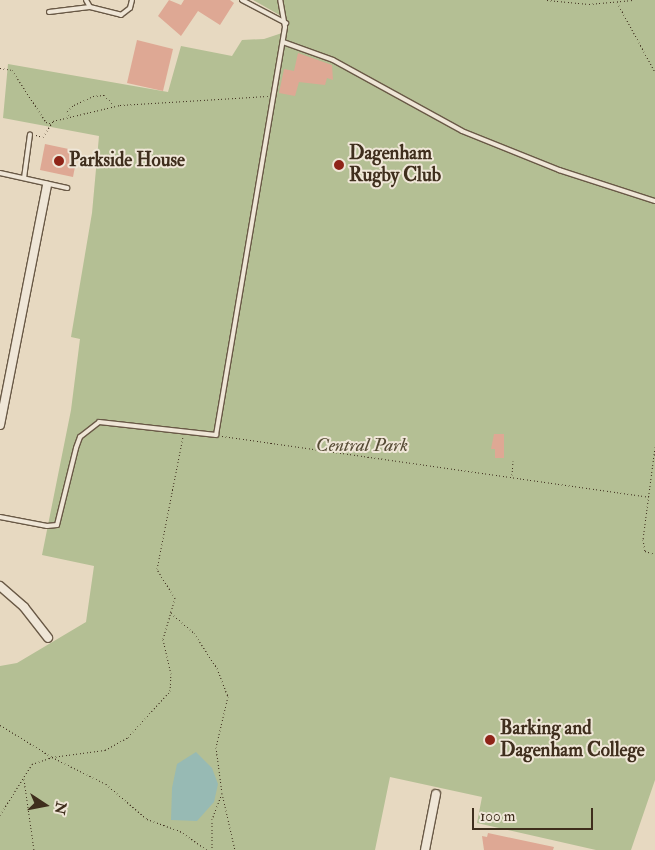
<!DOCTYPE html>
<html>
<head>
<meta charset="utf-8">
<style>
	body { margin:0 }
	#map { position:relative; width:655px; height:850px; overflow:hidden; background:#e7d9c1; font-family:"IM FELL Double Pica",serif }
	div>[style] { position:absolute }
	.green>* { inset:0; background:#b4bf94 }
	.water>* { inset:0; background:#97bab4 }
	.building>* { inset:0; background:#dea894 }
	.path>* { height:1px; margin-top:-0.5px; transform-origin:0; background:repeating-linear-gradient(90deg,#3f2e1d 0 1px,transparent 0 3.5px) }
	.roads { filter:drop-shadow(1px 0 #695946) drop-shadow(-1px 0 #695946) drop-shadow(0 1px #695946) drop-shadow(0 -1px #695946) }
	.service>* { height:4px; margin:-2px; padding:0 2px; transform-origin:2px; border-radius:2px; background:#efe6d7 }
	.minor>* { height:8px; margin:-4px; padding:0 4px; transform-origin:4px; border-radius:4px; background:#efe6d7 }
	.dots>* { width:14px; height:14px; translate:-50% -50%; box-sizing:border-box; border:2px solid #efe6d7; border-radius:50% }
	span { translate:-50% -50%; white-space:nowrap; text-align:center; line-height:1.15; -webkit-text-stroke:4px #efe6d7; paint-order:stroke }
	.poi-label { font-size:19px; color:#3f2e1d; font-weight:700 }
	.left { translate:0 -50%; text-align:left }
	.park-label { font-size:19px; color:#564b35; font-style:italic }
	.north { position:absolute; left:20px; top:780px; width:50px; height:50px; -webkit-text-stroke:4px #efe6d7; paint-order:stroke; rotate:101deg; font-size:14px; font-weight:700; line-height:20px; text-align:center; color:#3f2e1d }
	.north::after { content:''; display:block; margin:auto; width:18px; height:22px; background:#3f2e1d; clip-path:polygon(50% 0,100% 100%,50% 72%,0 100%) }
	.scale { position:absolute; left:472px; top:808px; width:121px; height:22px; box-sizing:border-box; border:2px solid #3f2e1d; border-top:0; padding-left:6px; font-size:15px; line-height:18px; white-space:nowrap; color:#3f2e1d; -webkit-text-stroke:4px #efe6d7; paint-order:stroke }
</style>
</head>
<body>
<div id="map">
	<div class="green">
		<div style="clip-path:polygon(253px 0,655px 0,655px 780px,631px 850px,596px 850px,477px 823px,482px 797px,390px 777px,375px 850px,0 850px,0 666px,17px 663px,86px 622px,94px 566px,42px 555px,71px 410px,80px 339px,71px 337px,92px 213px,99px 136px,3px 118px,8px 64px,168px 92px,181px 46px,232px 56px,242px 40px,264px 39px,285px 32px,283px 17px)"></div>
	</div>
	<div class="water">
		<div style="clip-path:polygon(196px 752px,212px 768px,218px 784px,214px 802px,197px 821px,171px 820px,172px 788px,177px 764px)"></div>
	</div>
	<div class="building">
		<div style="clip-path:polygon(169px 0,181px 5px,184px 0,230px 0,234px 3px,220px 25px,198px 11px,181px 36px,158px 16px)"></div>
		<div style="clip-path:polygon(137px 40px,173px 49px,163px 91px,127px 83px)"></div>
		<div style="clip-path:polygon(298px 53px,332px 65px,333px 80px,327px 78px,325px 85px,299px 82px,295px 96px,279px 93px,284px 69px,294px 71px)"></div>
		<div style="clip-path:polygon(45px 144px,78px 151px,73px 177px,40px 170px)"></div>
		<div style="clip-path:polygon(494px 434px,504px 434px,504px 458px,495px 458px,495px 449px,491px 449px)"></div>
		<div style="clip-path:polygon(488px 833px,554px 847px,553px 850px,484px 850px,482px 836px,487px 837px)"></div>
	</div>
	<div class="path">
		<div style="left:547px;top:0;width:42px;rotate:5.4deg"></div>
		<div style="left:589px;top:4px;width:44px;rotate:-5.2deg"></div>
		<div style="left:617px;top:2px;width:80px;rotate:61.5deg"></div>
		<div style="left:0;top:68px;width:12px;rotate:9deg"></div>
		<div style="left:12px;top:70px;width:62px;rotate:56.8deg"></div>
		<div style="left:46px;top:122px;width:4px;rotate:14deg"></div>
		<div style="left:69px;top:115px;width:4px;rotate:-117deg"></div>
		<div style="left:67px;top:111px;width:9px;rotate:-41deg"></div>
		<div style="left:74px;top:105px;width:21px;rotate:-25deg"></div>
		<div style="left:93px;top:96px;width:11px;rotate:-5deg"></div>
		<div style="left:104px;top:95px;width:14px;rotate:45deg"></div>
		<div style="left:36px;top:135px;width:7px;rotate:16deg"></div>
		<div style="left:43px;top:137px;width:19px;rotate:-58deg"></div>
		<div style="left:53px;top:121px;width:69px;rotate:-13.4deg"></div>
		<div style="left:120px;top:105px;width:148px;rotate:-3.5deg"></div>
		<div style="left:222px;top:436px;width:431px;rotate:8.1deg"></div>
		<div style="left:655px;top:447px;width:93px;rotate:97.4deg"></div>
		<div style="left:643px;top:539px;width:12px;rotate:81deg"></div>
		<div style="left:645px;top:551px;width:10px;rotate:17deg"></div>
		<div style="left:512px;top:475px;width:14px;rotate:-86deg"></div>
		<div style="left:171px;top:613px;width:30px;rotate:41deg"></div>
		<div style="left:194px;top:633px;width:42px;rotate:56.7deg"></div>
		<div style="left:217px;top:668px;width:30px;rotate:69deg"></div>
		<div style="left:228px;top:696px;width:52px;rotate:103.2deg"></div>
		<div style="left:216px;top:747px;width:46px;rotate:82.6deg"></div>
		<div style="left:222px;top:793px;width:28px;rotate:111deg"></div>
		<div style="left:212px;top:819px;width:31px;rotate:90deg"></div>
		<div style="left:0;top:725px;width:61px;rotate:31.6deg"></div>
		<div style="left:52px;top:757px;width:60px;rotate:26.6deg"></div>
		<div style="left:106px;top:784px;width:54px;rotate:40.5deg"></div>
		<div style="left:147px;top:819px;width:35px;rotate:20deg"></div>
		<div style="left:180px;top:831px;width:33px;rotate:35deg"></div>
		<div style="left:24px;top:779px;width:72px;rotate:82deg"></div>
		<div style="left:222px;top:793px;width:58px;rotate:77.2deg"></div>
		<div style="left:0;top:815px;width:60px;rotate:-57.9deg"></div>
		<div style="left:32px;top:764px;width:21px;rotate:-19deg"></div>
		<div style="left:52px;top:757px;width:53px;rotate:-7.5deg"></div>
		<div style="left:105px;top:750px;width:26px;rotate:-29deg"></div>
		<div style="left:128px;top:737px;width:62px;rotate:-47.6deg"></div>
		<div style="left:170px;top:691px;width:17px;rotate:-87deg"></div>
		<div style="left:171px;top:674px;width:36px;rotate:-103deg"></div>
		<div style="left:163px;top:639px;width:43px;rotate:-73.7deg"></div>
		<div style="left:175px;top:598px;width:34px;rotate:-122deg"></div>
		<div style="left:157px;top:569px;width:135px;rotate:-78.9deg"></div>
	</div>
	<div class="roads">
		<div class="service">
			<div style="left:86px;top:0;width:8px;rotate:60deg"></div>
			<div style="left:90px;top:7px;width:32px;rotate:14deg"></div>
			<div style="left:121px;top:15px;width:11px;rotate:-38deg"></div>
			<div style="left:130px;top:8px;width:8px;rotate:-76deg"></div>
			<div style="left:242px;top:0;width:50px;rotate:27.6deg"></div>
			<div style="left:49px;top:12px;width:41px;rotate:-7deg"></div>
			<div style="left:283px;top:42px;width:53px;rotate:19.8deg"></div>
			<div style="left:333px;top:60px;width:147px;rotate:28.8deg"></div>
			<div style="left:462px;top:131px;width:105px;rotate:21.9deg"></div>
			<div style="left:559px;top:170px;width:101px;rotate:17.9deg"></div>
			<div style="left:0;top:173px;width:69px;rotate:12.6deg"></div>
			<div style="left:24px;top:178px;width:44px;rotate:-82.2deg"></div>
			<div style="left:0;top:517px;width:48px;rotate:10.8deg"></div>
			<div style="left:47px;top:526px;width:10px;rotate:-6deg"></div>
			<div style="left:57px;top:525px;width:79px;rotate:-76.1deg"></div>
			<div style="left:76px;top:448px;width:12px;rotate:-70deg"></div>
			<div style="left:80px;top:437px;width:24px;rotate:-38deg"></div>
			<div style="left:99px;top:422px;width:118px;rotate:6.3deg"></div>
			<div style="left:216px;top:435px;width:414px;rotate:-80.4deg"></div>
			<div style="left:285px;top:27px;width:27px;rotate:-100deg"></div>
		</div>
		<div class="minor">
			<div style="left:0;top:425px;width:244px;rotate:-78.9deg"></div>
			<div style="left:0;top:586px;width:32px;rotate:41deg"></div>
			<div style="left:24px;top:607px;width:39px;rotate:52deg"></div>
			<div style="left:425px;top:850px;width:57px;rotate:-78.9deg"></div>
		</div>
	</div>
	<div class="dots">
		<div style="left:59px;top:161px;background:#8f2418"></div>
		<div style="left:339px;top:165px;background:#8f2418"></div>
		<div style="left:490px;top:740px;background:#8f2418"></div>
	</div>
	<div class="poi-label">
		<span class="left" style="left:349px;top:165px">Dagenham<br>Rugby Club</span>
		<span class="left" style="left:69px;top:161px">Parkside House</span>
		<span class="left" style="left:500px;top:740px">Barking and<br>Dagenham College</span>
	</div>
	<div class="park-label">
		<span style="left:362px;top:446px">Central Park</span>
	</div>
	<div class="north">N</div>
	<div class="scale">100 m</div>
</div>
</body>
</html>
